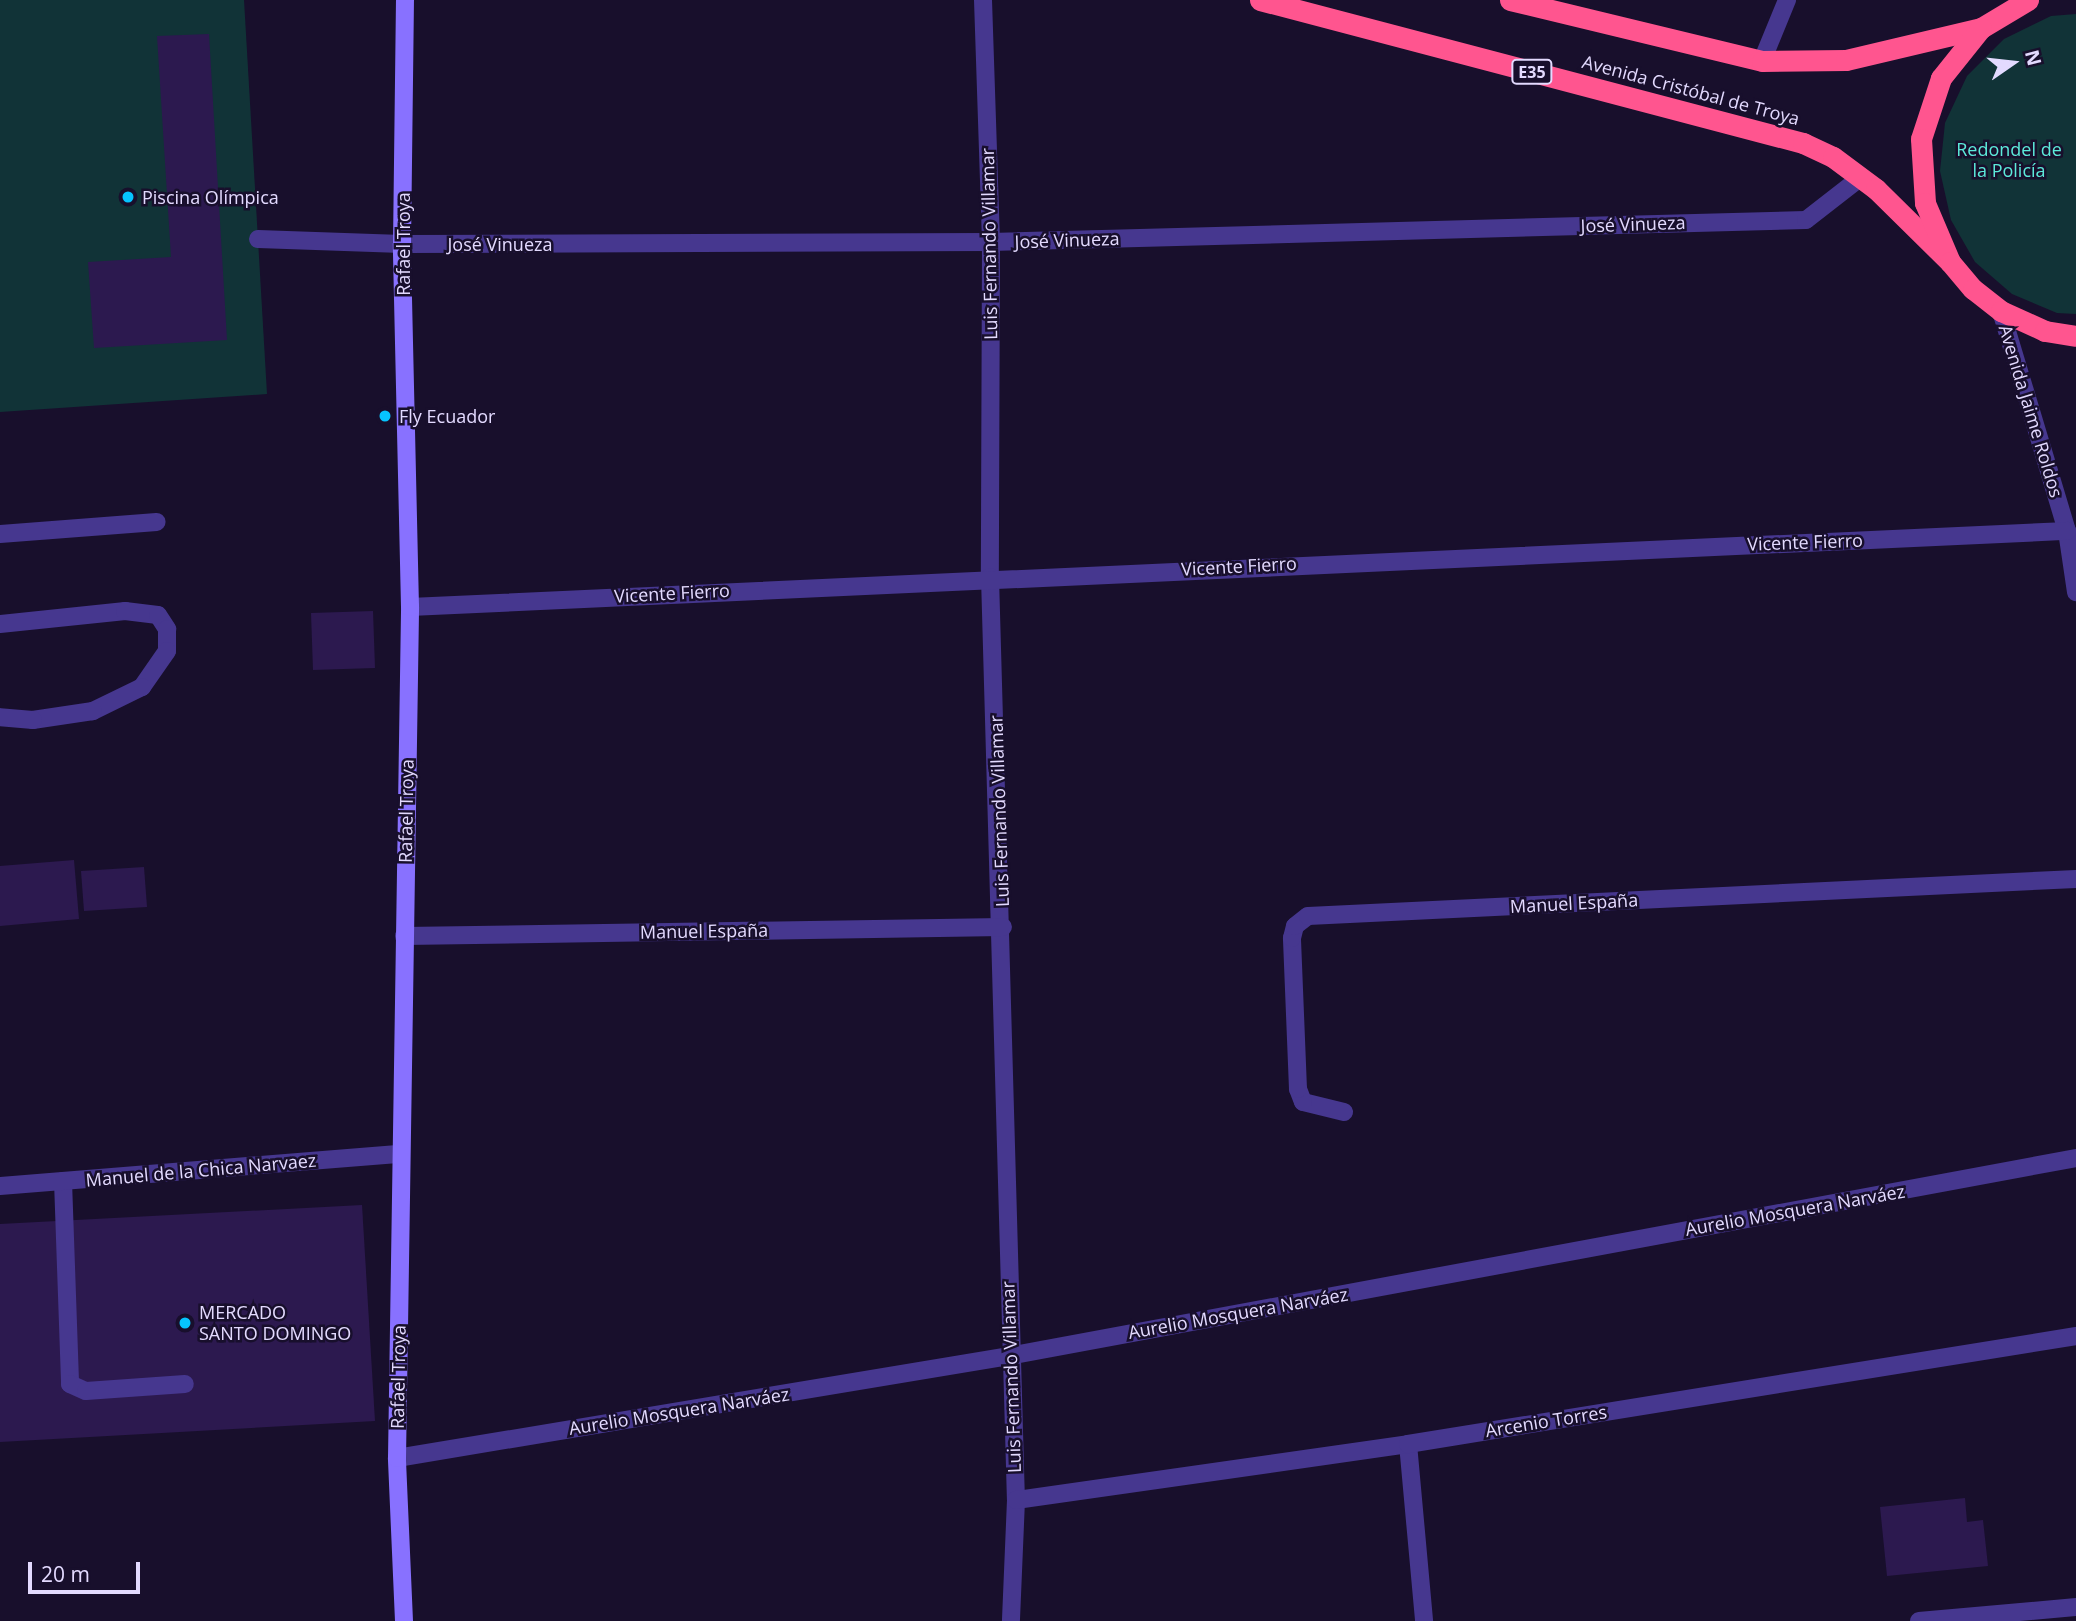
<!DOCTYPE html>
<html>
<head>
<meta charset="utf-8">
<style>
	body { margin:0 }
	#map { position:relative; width:2076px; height:1621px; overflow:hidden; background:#180f2c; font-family:"Open Sans",sans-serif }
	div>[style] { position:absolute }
	.green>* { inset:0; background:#113337 }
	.building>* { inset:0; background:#2c194f }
	.lane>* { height:18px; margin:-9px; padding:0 9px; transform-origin:9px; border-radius:9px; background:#46378f }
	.street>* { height:18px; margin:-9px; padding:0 9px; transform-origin:9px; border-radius:9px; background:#46378f }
	.secondary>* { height:18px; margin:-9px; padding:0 9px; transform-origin:9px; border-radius:9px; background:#8871ff }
	.highway>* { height:21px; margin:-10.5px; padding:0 10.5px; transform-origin:10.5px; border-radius:10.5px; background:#ff558f }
	.dots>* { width:19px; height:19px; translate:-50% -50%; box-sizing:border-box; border:4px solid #180f2c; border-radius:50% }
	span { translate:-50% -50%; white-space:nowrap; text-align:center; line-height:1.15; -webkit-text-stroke:5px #180f2c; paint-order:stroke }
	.shield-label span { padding:2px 5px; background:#180f2c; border:2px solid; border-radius:5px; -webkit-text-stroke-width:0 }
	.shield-label { font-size:16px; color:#e3daff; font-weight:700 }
	.street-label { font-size:18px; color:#e3daff }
	.park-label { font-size:18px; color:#5ceada }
	.poi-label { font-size:18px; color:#e3daff }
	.left { translate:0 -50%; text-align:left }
	.north { position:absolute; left:1978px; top:28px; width:70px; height:70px; -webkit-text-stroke:5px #180f2c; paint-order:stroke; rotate:76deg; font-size:19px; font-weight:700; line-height:28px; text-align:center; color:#e3daff }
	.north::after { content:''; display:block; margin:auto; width:24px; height:32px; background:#e3daff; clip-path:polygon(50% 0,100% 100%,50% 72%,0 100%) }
	.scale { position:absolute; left:28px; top:1562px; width:112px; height:32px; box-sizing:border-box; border:4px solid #e3daff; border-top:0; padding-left:9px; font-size:21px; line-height:24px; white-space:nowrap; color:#e3daff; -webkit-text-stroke:5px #180f2c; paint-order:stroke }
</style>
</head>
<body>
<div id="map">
	<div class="green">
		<div style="clip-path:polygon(0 0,244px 0,267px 394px,0 412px)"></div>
		<div style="clip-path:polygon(2076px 14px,2076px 314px,2057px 313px,2012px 294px,1975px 262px,1951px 220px,1940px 171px,1945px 123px,1967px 76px,2004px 39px,2051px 16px)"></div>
	</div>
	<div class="building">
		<div style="clip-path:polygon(209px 34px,227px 340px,94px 348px,88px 262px,171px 257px,157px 36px)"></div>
		<div style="clip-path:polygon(373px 611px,375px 668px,313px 670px,311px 613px)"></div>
		<div style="clip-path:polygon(74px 860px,79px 919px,0 926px,0 866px)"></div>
		<div style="clip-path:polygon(144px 867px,147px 907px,84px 911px,81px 871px)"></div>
		<div style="clip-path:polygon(362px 1205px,375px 1421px,0 1442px,0 1224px)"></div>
		<div style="clip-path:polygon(1965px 1498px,1967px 1522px,1983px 1520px,1988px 1566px,1887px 1576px,1880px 1507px)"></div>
	</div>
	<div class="lane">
		<div style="left:1762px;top:61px;width:66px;rotate:-67.7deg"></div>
		<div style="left:0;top:534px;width:157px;rotate:-4.4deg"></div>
		<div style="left:0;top:624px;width:126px;rotate:-5.9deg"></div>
		<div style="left:125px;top:611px;width:33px;rotate:7deg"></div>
		<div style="left:158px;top:615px;width:17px;rotate:57deg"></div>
		<div style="left:167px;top:629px;width:22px;rotate:90deg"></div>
		<div style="left:167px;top:651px;width:44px;rotate:124.8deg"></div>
		<div style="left:142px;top:687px;width:55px;rotate:153.9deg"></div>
		<div style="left:93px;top:711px;width:61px;rotate:171.5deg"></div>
		<div style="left:33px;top:720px;width:33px;rotate:-175deg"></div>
		<div style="left:63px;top:1181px;width:203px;rotate:88deg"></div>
		<div style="left:70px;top:1384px;width:17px;rotate:24deg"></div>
		<div style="left:86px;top:1391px;width:99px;rotate:-4deg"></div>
	</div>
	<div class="street">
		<div style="left:983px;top:0;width:242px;rotate:88.1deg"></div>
		<div style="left:991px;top:242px;width:335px;rotate:90.2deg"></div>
		<div style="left:990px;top:577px;width:923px;rotate:88.39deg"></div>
		<div style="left:1016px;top:1500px;width:121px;rotate:92.4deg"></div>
		<div style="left:258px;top:239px;width:144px;rotate:2deg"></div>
		<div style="left:402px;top:244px;width:589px;rotate:-0.19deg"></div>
		<div style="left:991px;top:242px;width:815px;rotate:-1.55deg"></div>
		<div style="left:1806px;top:220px;width:68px;rotate:-37.9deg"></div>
		<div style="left:2001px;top:311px;width:230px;rotate:73.3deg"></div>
		<div style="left:2067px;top:531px;width:62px;rotate:81.6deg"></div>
		<div style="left:410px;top:607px;width:1659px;rotate:-2.63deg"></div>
		<div style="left:404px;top:936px;width:599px;rotate:-0.86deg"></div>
		<div style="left:1344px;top:1112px;width:42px;rotate:-166.3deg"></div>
		<div style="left:1303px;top:1102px;width:14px;rotate:-111deg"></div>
		<div style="left:1298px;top:1089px;width:151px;rotate:-92.3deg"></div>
		<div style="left:1292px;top:938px;width:12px;rotate:-76deg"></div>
		<div style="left:1295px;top:926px;width:16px;rotate:-38deg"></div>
		<div style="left:1308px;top:916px;width:769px;rotate:-2.76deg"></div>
		<div style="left:0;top:1186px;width:402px;rotate:-4.6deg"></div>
		<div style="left:1408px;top:1444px;width:178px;rotate:84.8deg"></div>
		<div style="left:397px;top:1458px;width:620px;rotate:-9.46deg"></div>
		<div style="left:1009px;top:1356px;width:1085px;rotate:-10.51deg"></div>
		<div style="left:1016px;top:1500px;width:396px;rotate:-8.1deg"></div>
		<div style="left:1408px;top:1444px;width:677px;rotate:-9.18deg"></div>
		<div style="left:1919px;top:1621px;width:158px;rotate:-5.1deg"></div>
	</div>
	<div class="secondary">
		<div style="left:404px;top:1621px;width:163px;rotate:-92.5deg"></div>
		<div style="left:397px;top:1458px;width:851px;rotate:-89.12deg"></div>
		<div style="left:410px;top:607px;width:363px;rotate:-91.3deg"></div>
		<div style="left:402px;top:244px;width:244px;rotate:-89.3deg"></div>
	</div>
	<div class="highway">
		<div style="left:1260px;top:0;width:562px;rotate:14.75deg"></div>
		<div style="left:1803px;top:143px;width:33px;rotate:25deg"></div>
		<div style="left:1833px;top:157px;width:54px;rotate:36.7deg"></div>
		<div style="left:1876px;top:189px;width:104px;rotate:44.6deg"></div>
		<div style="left:1510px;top:0;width:259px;rotate:13.6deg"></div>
		<div style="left:1762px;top:61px;width:84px;rotate:-0.7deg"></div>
		<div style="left:1846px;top:60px;width:139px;rotate:-13.3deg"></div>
		<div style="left:2028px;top:0;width:55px;rotate:149.2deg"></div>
		<div style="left:1981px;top:28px;width:64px;rotate:128.7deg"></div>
		<div style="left:1941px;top:78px;width:64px;rotate:108.2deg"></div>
		<div style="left:1921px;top:139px;width:64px;rotate:86.4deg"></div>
		<div style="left:1925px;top:203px;width:64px;rotate:67deg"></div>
		<div style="left:1950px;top:262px;width:35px;rotate:50deg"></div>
		<div style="left:1973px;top:289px;width:36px;rotate:38deg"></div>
		<div style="left:2001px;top:311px;width:48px;rotate:24.4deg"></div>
		<div style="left:2045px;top:331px;width:31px;rotate:9deg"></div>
	</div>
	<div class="dots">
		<div style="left:128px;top:197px;background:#06c4ff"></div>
		<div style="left:385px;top:416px;background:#06c4ff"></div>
		<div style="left:185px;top:1323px;background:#06c4ff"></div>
	</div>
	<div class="shield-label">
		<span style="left:1532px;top:72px">E35</span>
	</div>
	<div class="street-label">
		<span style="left:1691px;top:90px;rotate:15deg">Avenida Cristóbal de Troya</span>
		<span style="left:1633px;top:224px;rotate:-2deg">José Vinueza</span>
		<span style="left:1067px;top:240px;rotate:-2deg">José Vinueza</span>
		<span style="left:403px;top:244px;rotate:-90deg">Rafael Troya</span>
		<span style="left:500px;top:244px">José Vinueza</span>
		<span style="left:989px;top:244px;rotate:-91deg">Luis Fernando Villamar</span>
		<span style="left:2031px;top:411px;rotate:73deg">Avenida Jaime Roldos</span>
		<span style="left:1805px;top:542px;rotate:-2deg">Vicente Fierro</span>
		<span style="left:1239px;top:566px;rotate:-3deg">Vicente Fierro</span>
		<span style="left:672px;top:593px;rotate:-3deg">Vicente Fierro</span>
		<span style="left:406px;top:811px;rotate:-89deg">Rafael Troya</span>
		<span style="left:999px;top:811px;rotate:-92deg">Luis Fernando Villamar</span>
		<span style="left:1574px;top:903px;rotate:-3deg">Manuel España</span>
		<span style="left:704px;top:931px;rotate:-1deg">Manuel España</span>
		<span style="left:201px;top:1170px;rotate:-5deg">Manuel de la Chica Narvaez</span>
		<span style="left:1795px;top:1210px;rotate:-10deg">Aurelio Mosquera Narváez</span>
		<span style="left:1238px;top:1313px;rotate:-10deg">Aurelio Mosquera Narváez</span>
		<span style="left:398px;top:1377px;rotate:-89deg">Rafael Troya</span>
		<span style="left:1011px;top:1377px;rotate:-92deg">Luis Fernando Villamar</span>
		<span style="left:679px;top:1411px;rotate:-9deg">Aurelio Mosquera Narváez</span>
		<span style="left:1546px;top:1421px;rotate:-9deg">Arcenio Torres</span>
	</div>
	<div class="park-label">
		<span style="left:2009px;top:160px">Redondel de<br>la Policía</span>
	</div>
	<div class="poi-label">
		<span class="left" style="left:142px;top:197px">Piscina Olímpica</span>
		<span class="left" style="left:399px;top:416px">Fly Ecuador</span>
		<span class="left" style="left:199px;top:1323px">MERCADO<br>SANTO DOMINGO</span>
	</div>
	<div class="north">N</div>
	<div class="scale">20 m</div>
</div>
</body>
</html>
